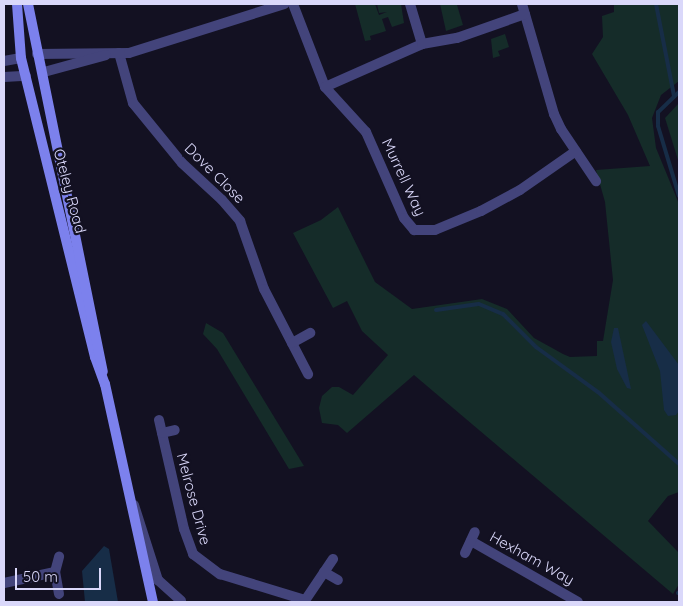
<!DOCTYPE html>
<html>
<head>
<meta charset="utf-8">
<style>
	body { margin:0 }
	#map { position:relative; width:683px; height:606px; overflow:hidden; background:#131122; font-family:Quicksand,sans-serif }
	div>[style] { position:absolute }
	.green>* { inset:0; background:#152c29 }
	.water>* { inset:0; background:#172d47 }
	.stream>* { height:4px; margin:-2px; padding:0 2px; transform-origin:2px; border-radius:2px; background:#172d47 }
	.minor>* { height:10px; margin:-5px; padding:0 5px; transform-origin:5px; border-radius:5px; background:#43447b }
	.tertiary>* { height:10px; margin:-5px; padding:0 5px; transform-origin:5px; border-radius:5px; background:#43447b }
	.secondary>* { height:10px; margin:-5px; padding:0 5px; transform-origin:5px; border-radius:5px; background:#7c81ed }
	span { translate:-50% -50%; white-space:nowrap; text-align:center; line-height:1.15; -webkit-text-stroke:4.5px #131122; paint-order:stroke }
	.street-label { font-size:15px; color:#dad8fa }
	.frame { position:absolute; inset:0; border:5px solid #dad8fa; pointer-events:none }
	.scale { position:absolute; left:15px; top:568px; width:86px; height:22px; box-sizing:border-box; border:2px solid #dad8fa; border-top:0; padding-left:6px; font-size:15px; line-height:18px; white-space:nowrap; color:#dad8fa; -webkit-text-stroke:4px #131122; paint-order:stroke }
</style>
</head>
<body>
<div id="map">
	<div class="green">
		<div style="clip-path:polygon(355px 4px,375px 4px,379px 15px,387px 12px,379px 13px,377px 4px,401px 4px,404px 23px,392px 27px,388px 17px,382px 19px,386px 31px,370px 36px,371px 40px,365px 41px)"></div>
		<div style="clip-path:polygon(440px 4px,457px 5px,463px 25px,446px 31px)"></div>
		<div style="clip-path:polygon(614px 4px,679px 4px,679px 81px,661px 95px,652px 118px,656px 148px,679px 204px,679px 492px,668px 496px,648px 521px,679px 553px,679px 584px,673px 594px,414px 375px,347px 433px,338px 425px,322px 423px,319px 408px,322px 396px,332px 387px,339px 387px,353px 395px,388px 355px,362px 331px,347px 301px,333px 308px,293px 233px,321px 220px,338px 207px,375px 282px,412px 309px,482px 299px,507px 309px,534px 338px,563px 354px,570px 357px,597px 356px,597px 341px,603px 341px,613px 280px,605px 202px,596px 170px,650px 166px,628px 115px,592px 54px,603px 37px,602px 16px,614px 12px)"></div>
		<div style="clip-path:polygon(505px 34px,509px 47px,498px 51px,500px 56px,493px 58px,491px 39px)"></div>
		<div style="clip-path:polygon(679px 103px,679px 163px,665px 118px)"></div>
		<div style="clip-path:polygon(206px 323px,223px 333px,304px 466px,289px 469px,217px 349px,203px 334px)"></div>
	</div>
	<div class="water">
		<div style="clip-path:polygon(646px 321px,679px 365px,679px 411px,676px 415px,668px 416px,664px 410px,660px 371px,642px 325px)"></div>
		<div style="clip-path:polygon(614px 328px,618px 328px,631px 389px,627px 388px,617px 369px,611px 342px)"></div>
		<div style="clip-path:polygon(104px 546px,109px 549px,118px 602px,85px 602px,82px 571px)"></div>
	</div>
	<div class="stream">
		<div style="left:656px;top:4px;width:94px;rotate:78.9deg"></div>
		<div style="left:679px;top:92px;width:29px;rotate:136deg"></div>
		<div style="left:658px;top:112px;width:14px;rotate:90deg"></div>
		<div style="left:658px;top:126px;width:73px;rotate:73.3deg"></div>
		<div style="left:436px;top:310px;width:43px;rotate:-7.9deg"></div>
		<div style="left:479px;top:304px;width:26px;rotate:23deg"></div>
		<div style="left:503px;top:314px;width:47px;rotate:45deg"></div>
		<div style="left:536px;top:347px;width:77px;rotate:36deg"></div>
		<div style="left:598px;top:392px;width:108px;rotate:41.6deg"></div>
		<div style="left:678px;top:593px;width:1px;rotate:-45deg"></div>
	</div>
	<div class="minor">
		<div style="left:293px;top:4px;width:89px;rotate:68.9deg"></div>
		<div style="left:325px;top:87px;width:61px;rotate:47.7deg"></div>
		<div style="left:366px;top:132px;width:94px;rotate:66.2deg"></div>
		<div style="left:404px;top:218px;width:16px;rotate:50deg"></div>
		<div style="left:414px;top:230px;width:21px"></div>
		<div style="left:435px;top:230px;width:50px;rotate:-22.4deg"></div>
		<div style="left:481px;top:211px;width:44px;rotate:-28.3deg"></div>
		<div style="left:520px;top:190px;width:68px;rotate:-34.9deg"></div>
		<div style="left:410px;top:4px;width:42px;rotate:73.3deg"></div>
		<div style="left:522px;top:4px;width:115px;rotate:73.8deg"></div>
		<div style="left:554px;top:114px;width:17px;rotate:65deg"></div>
		<div style="left:561px;top:129px;width:63px;rotate:56.1deg"></div>
		<div style="left:119px;top:53px;width:52px;rotate:74.4deg"></div>
		<div style="left:133px;top:103px;width:77px;rotate:50.8deg"></div>
		<div style="left:182px;top:163px;width:54px;rotate:42.8deg"></div>
		<div style="left:222px;top:200px;width:28px;rotate:49deg"></div>
		<div style="left:240px;top:221px;width:72px;rotate:70.6deg"></div>
		<div style="left:264px;top:289px;width:96px;rotate:62.6deg"></div>
		<div style="left:37px;top:54px;width:92px;rotate:-0.6deg"></div>
		<div style="left:129px;top:53px;width:163px;rotate:-17.5deg"></div>
		<div style="left:4px;top:61px;width:17px;rotate:-10deg"></div>
		<div style="left:44px;top:72px;width:64px;rotate:-15.3deg"></div>
		<div style="left:4px;top:77px;width:22px;rotate:-3deg"></div>
		<div style="left:325px;top:87px;width:106px;rotate:-23.9deg"></div>
		<div style="left:422px;top:44px;width:36px;rotate:-10deg"></div>
		<div style="left:457px;top:38px;width:72px;rotate:-19.4deg"></div>
		<div style="left:292px;top:343px;width:21px;rotate:-29deg"></div>
		<div style="left:159px;top:420px;width:112px;rotate:77.1deg"></div>
		<div style="left:184px;top:529px;width:27px;rotate:70deg"></div>
		<div style="left:193px;top:554px;width:34px;rotate:37deg"></div>
		<div style="left:220px;top:574px;width:89px;rotate:17deg"></div>
		<div style="left:162px;top:433px;width:13px;rotate:-13deg"></div>
		<div style="left:471px;top:541px;width:123px;rotate:29.7deg"></div>
		<div style="left:465px;top:553px;width:23px;rotate:-65deg"></div>
		<div style="left:324px;top:572px;width:16px;rotate:30deg"></div>
		<div style="left:4px;top:583px;width:52px;rotate:-12.2deg"></div>
		<div style="left:59px;top:594px;width:22px;rotate:-100deg"></div>
		<div style="left:55px;top:572px;width:16px;rotate:-75deg"></div>
		<div style="left:304px;top:602px;width:52px;rotate:-56deg"></div>
	</div>
	<div class="tertiary">
		<div style="left:134px;top:505px;width:79px;rotate:72.3deg"></div>
		<div style="left:158px;top:580px;width:31px;rotate:42deg"></div>
	</div>
	<div class="secondary">
		<div style="left:17px;top:4px;width:54px;rotate:85.8deg"></div>
		<div style="left:21px;top:58px;width:308px;rotate:76.1deg"></div>
		<div style="left:95px;top:357px;width:29px;rotate:70deg"></div>
		<div style="left:105px;top:384px;width:223px;rotate:77.6deg"></div>
		<div style="left:28px;top:4px;width:375px;rotate:78.5deg"></div>
	</div>
	<div class="street-label">
		<span style="left:215px;top:173px;rotate:45deg">Dove Close</span>
		<span style="left:404px;top:177px;rotate:65deg">Murrell Way</span>
		<span style="left:70px;top:191px;rotate:75deg">Oteley Road</span>
		<span style="left:194px;top:499px;rotate:75deg">Melrose Drive</span>
		<span style="left:532px;top:558px;rotate:29deg">Hexham Way</span>
	</div>
	<div class="frame"></div>
	<div class="scale">50 m</div>
</div>
</body>
</html>
